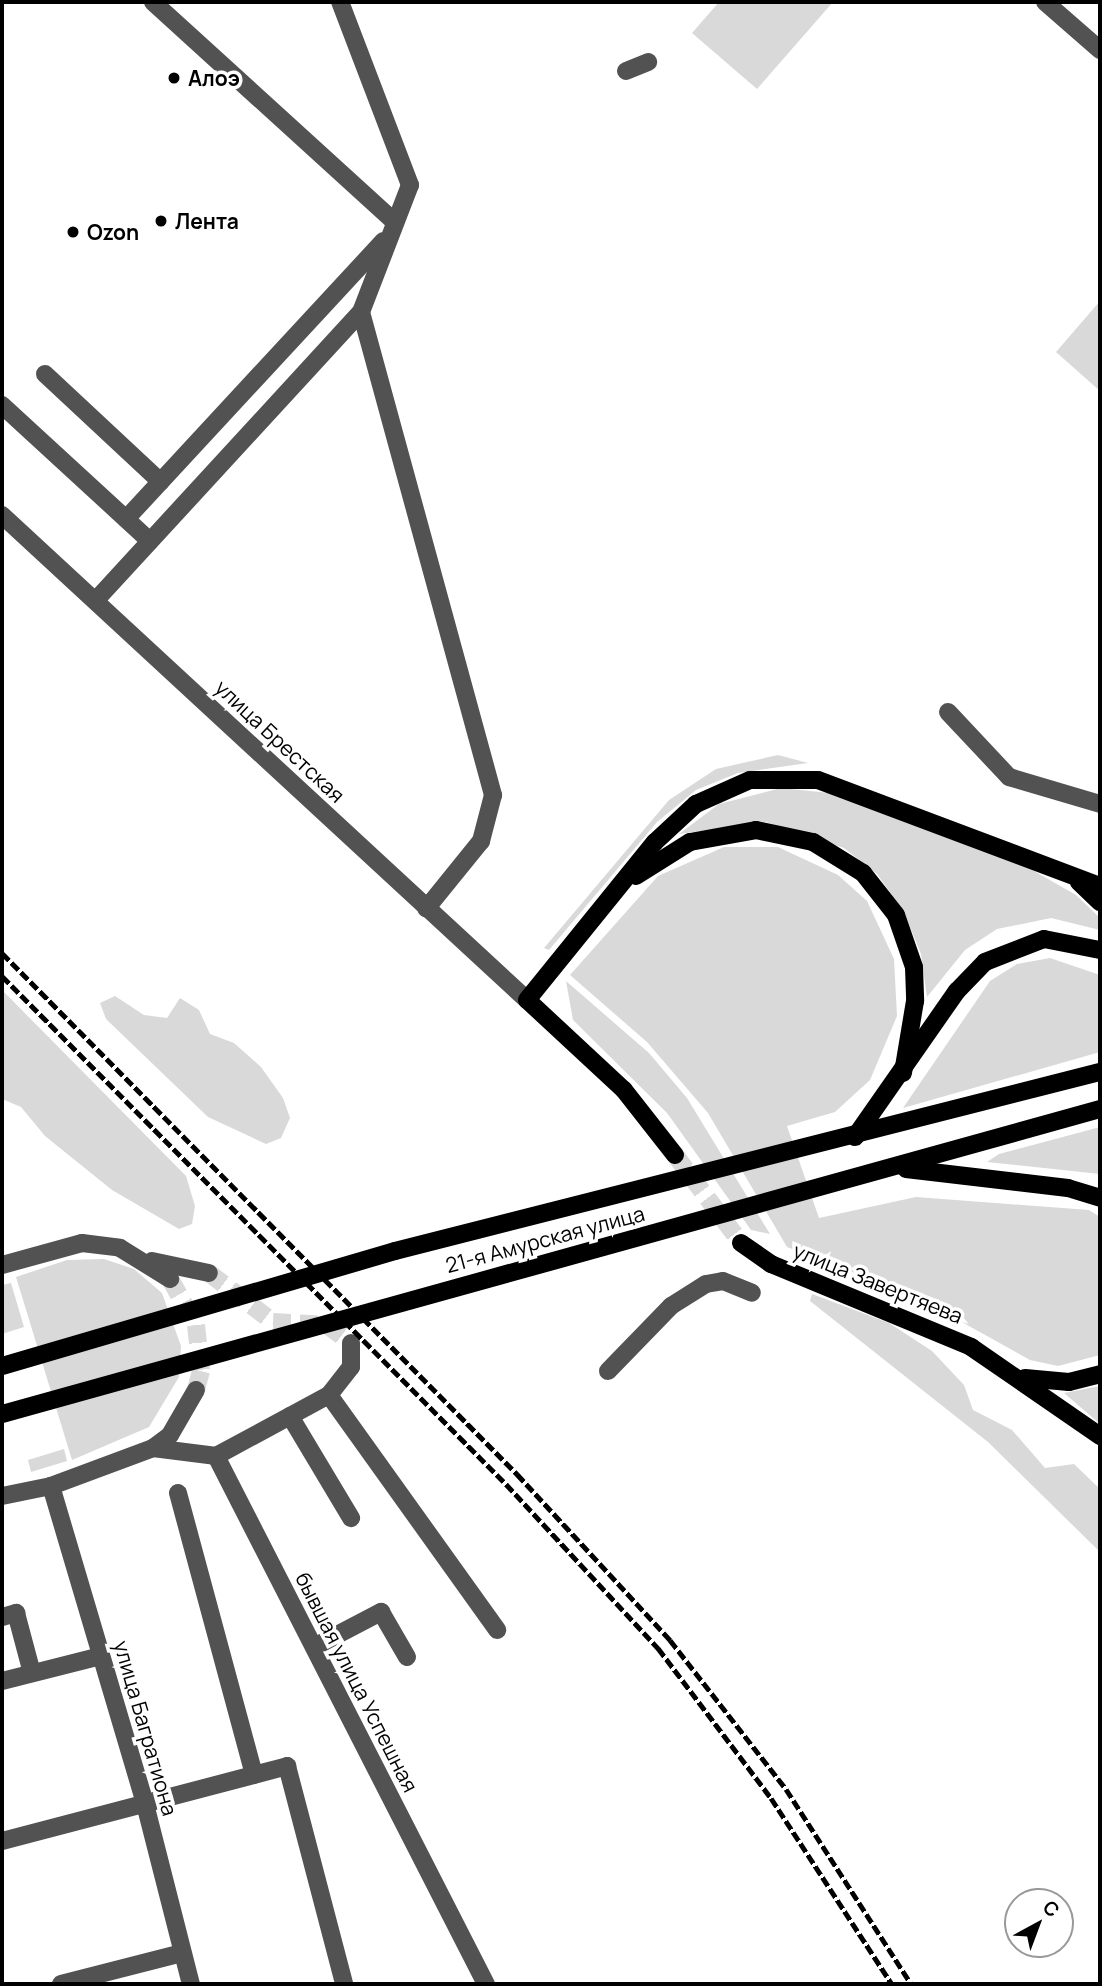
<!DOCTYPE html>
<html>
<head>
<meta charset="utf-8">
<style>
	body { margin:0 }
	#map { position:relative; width:1102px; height:1986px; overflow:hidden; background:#fff; font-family:Manrope,sans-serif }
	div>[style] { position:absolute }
	.green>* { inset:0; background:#d9d9d9 }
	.minor-tunnel>* { height:18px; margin-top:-9px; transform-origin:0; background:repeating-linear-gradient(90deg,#d9d9d9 0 18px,transparent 0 27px) }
	.major-tunnel>* { height:18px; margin-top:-9px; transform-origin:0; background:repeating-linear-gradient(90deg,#d9d9d9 0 18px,transparent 0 27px) }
	.minor>* { height:18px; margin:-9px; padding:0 9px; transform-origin:9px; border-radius:9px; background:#525252 }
	.major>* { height:18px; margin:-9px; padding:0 9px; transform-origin:9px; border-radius:9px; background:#000 }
	.rail>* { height:5px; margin-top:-2.5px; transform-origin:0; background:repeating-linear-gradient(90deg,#000 0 10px,transparent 0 13.5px) }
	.dots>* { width:19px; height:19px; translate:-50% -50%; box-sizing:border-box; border:4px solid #fff; border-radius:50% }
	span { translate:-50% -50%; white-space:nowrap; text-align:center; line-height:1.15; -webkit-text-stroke:7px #fff; paint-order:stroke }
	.poi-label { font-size:21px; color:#000; font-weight:700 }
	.left { translate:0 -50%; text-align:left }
	.street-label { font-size:21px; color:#000 }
	.frame { position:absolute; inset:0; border:4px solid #000; pointer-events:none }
	.north { position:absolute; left:1004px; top:1888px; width:70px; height:70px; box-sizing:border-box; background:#fff; border:2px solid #999; border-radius:50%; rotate:41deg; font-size:19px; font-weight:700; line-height:28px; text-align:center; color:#000 }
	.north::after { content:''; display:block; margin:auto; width:24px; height:32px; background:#000; clip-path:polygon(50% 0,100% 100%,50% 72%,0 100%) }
</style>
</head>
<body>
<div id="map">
	<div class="green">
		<div style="clip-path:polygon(719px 2px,833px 2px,757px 89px,692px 33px)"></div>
		<div style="clip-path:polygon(1100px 301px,1100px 391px,1056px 352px)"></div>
		<div style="clip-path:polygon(778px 755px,808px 763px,738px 773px,696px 790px,657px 822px,549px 950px,544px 948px,669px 800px,716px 769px)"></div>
		<div style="clip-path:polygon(781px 788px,829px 793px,1034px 871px,1076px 895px,1100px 918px,1100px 930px,1051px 918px,997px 929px,965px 950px,927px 997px,921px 954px,904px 912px,877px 874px,844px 848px,766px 822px,679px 834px,719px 804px)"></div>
		<div style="clip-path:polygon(724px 847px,778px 847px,838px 875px,867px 901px,894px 959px,897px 1016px,870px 1080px,835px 1112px,787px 1126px,819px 1218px,916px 1197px,1089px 1210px,1100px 1217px,1100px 1355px,1058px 1366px,1030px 1360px,915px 1296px,787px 1247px,708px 1113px,647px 1042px,570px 975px,658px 876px)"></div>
		<div style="clip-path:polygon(1050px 958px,1100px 975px,1100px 1052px,903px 1108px,990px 981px,1017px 964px)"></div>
		<div style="clip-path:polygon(566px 981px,649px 1053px,687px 1098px,770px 1234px,751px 1230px,667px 1113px,573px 1020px)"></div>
		<div style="clip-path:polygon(2px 990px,186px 1176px,195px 1206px,192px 1224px,179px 1229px,112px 1190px,45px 1136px,21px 1107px,2px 1099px)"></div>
		<div style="clip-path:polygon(115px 996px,144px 1015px,167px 1018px,180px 998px,199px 1010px,210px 1034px,234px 1043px,261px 1067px,283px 1098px,290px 1118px,281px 1138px,266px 1144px,208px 1117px,106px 1019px,100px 1003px)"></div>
		<div style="clip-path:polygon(1100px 1127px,1100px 1174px,987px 1162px,999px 1154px)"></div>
		<div style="clip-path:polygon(104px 1259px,134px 1269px,162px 1293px,181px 1346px,179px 1377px,149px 1427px,72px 1460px,16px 1277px,67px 1260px)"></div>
		<div style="clip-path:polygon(11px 1283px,24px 1327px,2px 1334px,2px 1285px)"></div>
		<div style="clip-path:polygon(812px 1294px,889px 1323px,932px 1351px,964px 1385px,973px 1410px,1012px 1430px,1045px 1468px,1074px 1464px,1100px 1489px,1100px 1552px,988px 1442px,810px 1301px)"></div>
		<div style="clip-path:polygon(1100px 1386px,1100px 1424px,1064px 1393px)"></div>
		<div style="clip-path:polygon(64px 1449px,67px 1461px,31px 1472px,28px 1460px)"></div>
	</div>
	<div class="minor-tunnel">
		<div style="left:209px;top:1273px;width:81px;rotate:37.4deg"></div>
		<div style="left:273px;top:1322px;width:54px;rotate:3.2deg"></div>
		<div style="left:327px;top:1325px;width:30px;rotate:37deg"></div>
		<div style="left:170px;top:1279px;width:53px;rotate:60.5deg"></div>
		<div style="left:196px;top:1325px;width:46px;rotate:83.8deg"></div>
		<div style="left:201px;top:1371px;width:20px;rotate:105deg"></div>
	</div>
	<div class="major-tunnel">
		<div style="left:675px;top:1155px;width:110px;rotate:53.1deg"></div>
	</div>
	<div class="minor">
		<div style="left:153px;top:2px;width:327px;rotate:42.3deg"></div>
		<div style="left:1045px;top:2px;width:73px;rotate:41.1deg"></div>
		<div style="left:626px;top:71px;width:24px;rotate:-22deg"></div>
		<div style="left:361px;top:312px;width:501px;rotate:74.71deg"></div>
		<div style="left:493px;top:795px;width:48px;rotate:104.6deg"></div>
		<div style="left:481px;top:841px;width:87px;rotate:129deg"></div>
		<div style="left:45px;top:374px;width:158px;rotate:43deg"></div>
		<div style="left:2px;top:405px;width:201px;rotate:42.6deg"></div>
		<div style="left:2px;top:515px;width:715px;rotate:42.73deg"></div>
		<div style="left:126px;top:519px;width:379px;rotate:-47.2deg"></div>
		<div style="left:96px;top:600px;width:391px;rotate:-47.4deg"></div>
		<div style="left:361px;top:312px;width:136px;rotate:-68.9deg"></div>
		<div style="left:410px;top:185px;width:196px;rotate:-110.9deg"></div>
		<div style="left:948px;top:712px;width:89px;rotate:46.8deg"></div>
		<div style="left:1009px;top:777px;width:95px;rotate:16.5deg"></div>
		<div style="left:152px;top:1261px;width:58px;rotate:11.9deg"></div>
		<div style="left:2px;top:1265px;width:83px;rotate:-15.4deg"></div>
		<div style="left:82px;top:1243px;width:38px;rotate:7deg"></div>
		<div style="left:120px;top:1248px;width:59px;rotate:31.8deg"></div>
		<div style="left:608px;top:1371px;width:91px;rotate:-45.9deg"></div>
		<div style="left:671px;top:1306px;width:41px;rotate:-32.2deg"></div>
		<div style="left:706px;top:1284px;width:17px;rotate:-10deg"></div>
		<div style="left:723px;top:1281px;width:31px;rotate:22deg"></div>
		<div style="left:329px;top:1395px;width:36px;rotate:-52deg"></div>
		<div style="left:351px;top:1367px;width:24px;rotate:-90deg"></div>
		<div style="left:290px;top:1416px;width:119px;rotate:59.1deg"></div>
		<div style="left:153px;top:1448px;width:64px;rotate:7.2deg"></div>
		<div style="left:216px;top:1456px;width:593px;rotate:62.92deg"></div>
		<div style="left:216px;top:1456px;width:128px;rotate:-28.4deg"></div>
		<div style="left:329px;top:1395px;width:289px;rotate:54.4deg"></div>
		<div style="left:51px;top:1486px;width:332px;rotate:73.5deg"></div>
		<div style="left:145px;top:1804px;width:186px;rotate:75.7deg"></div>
		<div style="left:178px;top:1493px;width:292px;rotate:74.9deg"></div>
		<div style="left:2px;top:1496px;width:50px;rotate:-11.5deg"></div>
		<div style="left:51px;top:1486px;width:109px;rotate:-20.4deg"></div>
		<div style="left:153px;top:1448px;width:21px;rotate:-37deg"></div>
		<div style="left:170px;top:1435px;width:52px;rotate:-60deg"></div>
		<div style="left:2px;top:1617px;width:15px;rotate:-16deg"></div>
		<div style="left:16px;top:1613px;width:62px;rotate:75.1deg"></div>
		<div style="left:314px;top:1647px;width:76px;rotate:-27.6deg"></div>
		<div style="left:381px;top:1612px;width:52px;rotate:60deg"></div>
		<div style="left:2px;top:1681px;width:102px;rotate:-14.2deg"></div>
		<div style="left:2px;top:1841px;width:295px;rotate:-14.7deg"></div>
		<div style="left:287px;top:1766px;width:225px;rotate:75.3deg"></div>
		<div style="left:61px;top:1984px;width:125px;rotate:-14.4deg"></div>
	</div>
	<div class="major">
		<div style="left:636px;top:876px;width:64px;rotate:-32.2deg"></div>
		<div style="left:690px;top:842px;width:67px;rotate:-10.3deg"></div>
		<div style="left:756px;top:830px;width:58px;rotate:11.9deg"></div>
		<div style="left:813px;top:842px;width:59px;rotate:31.8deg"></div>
		<div style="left:863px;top:873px;width:53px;rotate:51.8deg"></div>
		<div style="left:896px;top:915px;width:55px;rotate:70.9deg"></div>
		<div style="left:914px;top:967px;width:34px;rotate:88deg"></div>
		<div style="left:915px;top:1001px;width:73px;rotate:99.5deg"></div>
		<div style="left:1079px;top:882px;width:29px;rotate:44deg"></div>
		<div style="left:855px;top:1137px;width:178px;rotate:-55.1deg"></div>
		<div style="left:957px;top:991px;width:40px;rotate:-46deg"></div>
		<div style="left:985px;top:962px;width:63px;rotate:-21.3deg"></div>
		<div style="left:1044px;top:939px;width:57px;rotate:11.1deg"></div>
		<div style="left:675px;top:1155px;width:83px;rotate:-128.1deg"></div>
		<div style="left:624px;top:1090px;width:132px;rotate:-137.1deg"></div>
		<div style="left:527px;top:1000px;width:203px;rotate:-51deg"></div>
		<div style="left:655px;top:842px;width:56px;rotate:-42.8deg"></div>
		<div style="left:696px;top:804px;width:59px;rotate:-24deg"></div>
		<div style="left:750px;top:780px;width:68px"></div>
		<div style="left:818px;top:780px;width:301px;rotate:20.6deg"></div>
		<div style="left:906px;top:1169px;width:163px;rotate:6.7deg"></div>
		<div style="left:1068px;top:1188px;width:34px;rotate:17deg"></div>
		<div style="left:741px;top:1243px;width:37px;rotate:35deg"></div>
		<div style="left:771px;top:1264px;width:217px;rotate:22.5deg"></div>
		<div style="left:971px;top:1347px;width:157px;rotate:34.6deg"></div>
		<div style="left:2px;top:1366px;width:409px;rotate:-16.3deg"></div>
		<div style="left:395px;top:1251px;width:727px;rotate:-14.25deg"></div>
		<div style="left:1025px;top:1378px;width:44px;rotate:5.2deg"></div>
		<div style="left:1069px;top:1382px;width:32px;rotate:-14deg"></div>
		<div style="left:2px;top:1414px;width:1140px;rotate:-15.52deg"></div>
	</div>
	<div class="rail">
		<div style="left:2px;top:953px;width:733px;rotate:45.33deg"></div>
		<div style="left:517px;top:1474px;width:226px;rotate:47.3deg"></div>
		<div style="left:670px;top:1640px;width:189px;rotate:52.1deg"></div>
		<div style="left:786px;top:1789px;width:232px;rotate:57.3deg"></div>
		<div style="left:2px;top:976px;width:716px;rotate:45.23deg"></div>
		<div style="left:506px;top:1484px;width:224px;rotate:47.2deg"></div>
		<div style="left:658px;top:1648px;width:188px;rotate:53deg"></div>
		<div style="left:771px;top:1798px;width:222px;rotate:57deg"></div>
	</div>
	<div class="dots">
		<div style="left:174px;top:78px;background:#000"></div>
		<div style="left:161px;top:221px;background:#000"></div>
		<div style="left:73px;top:232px;background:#000"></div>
	</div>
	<div class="poi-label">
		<span class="left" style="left:188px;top:78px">Алоэ</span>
		<span class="left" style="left:175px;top:221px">Лента</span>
		<span class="left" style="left:87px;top:232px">Ozon</span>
	</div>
	<div class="street-label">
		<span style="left:280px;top:741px;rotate:43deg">улица Брестская</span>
		<span style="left:545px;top:1239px;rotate:-15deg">21-я Амурская улица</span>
		<span style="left:878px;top:1283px;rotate:22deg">улица Завертяева</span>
		<span style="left:357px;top:1682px;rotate:63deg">бывшая улица Успешная</span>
		<span style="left:146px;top:1728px;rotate:74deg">улица Багратиона</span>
	</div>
	<div class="frame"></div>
	<div class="north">С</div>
</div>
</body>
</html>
